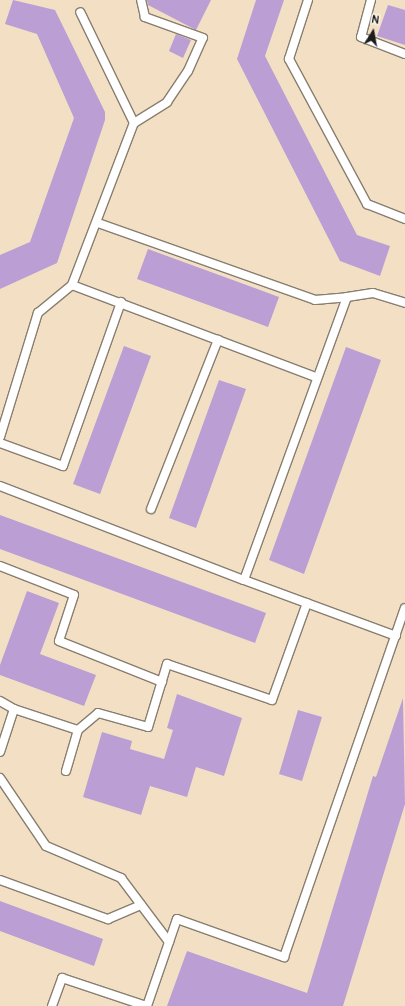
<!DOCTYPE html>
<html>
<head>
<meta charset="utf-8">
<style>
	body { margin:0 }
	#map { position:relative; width:405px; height:1006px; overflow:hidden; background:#f3e0c4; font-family:Pangolin,sans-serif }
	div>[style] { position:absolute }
	.building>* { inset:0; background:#ba9ed4 }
	.roads { filter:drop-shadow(1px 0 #887e70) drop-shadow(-1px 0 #887e70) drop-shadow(0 1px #887e70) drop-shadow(0 -1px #887e70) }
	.service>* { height:8px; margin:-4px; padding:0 4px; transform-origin:4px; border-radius:4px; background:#fff }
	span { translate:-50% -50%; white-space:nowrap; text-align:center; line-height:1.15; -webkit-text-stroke:4px #fbf7ec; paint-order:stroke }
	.north { position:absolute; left:353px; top:12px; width:40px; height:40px; -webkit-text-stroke:3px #fbf7ec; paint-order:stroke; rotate:11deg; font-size:11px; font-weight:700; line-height:16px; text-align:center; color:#1c1c1c }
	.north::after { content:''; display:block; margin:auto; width:14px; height:18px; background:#1c1c1c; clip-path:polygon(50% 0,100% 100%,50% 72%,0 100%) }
</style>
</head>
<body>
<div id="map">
	<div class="building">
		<div style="clip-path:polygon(13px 0,55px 10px,105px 112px,105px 120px,57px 263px,0 289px,0 255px,30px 242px,74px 118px,37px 34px,5px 24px)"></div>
		<div style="clip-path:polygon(147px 0,211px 0,196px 30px,148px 5px)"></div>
		<div style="clip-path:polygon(256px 0,284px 0,265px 56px,357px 235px,390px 246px,380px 276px,340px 261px,237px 59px)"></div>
		<div style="clip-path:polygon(388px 5px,405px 10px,405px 45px,377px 36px)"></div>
		<div style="clip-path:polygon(176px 34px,191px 40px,183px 58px,169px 51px)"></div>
		<div style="clip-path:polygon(148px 249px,279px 297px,268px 327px,137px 279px)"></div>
		<div style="clip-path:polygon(124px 346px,151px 356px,100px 494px,73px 484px)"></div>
		<div style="clip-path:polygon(346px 347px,381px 360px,304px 574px,269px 560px)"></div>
		<div style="clip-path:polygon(219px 380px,246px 389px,196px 528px,169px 518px)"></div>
		<div style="clip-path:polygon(0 515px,266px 613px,255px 643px,0 549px)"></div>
		<div style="clip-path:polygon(27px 591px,59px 603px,40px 654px,96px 675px,84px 706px,0 675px,0 665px)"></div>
		<div style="clip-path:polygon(177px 694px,242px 718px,224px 776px,196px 767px,187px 797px,150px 786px,141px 815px,83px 797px,102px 732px,132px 741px,130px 749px,164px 759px,173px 730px,167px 728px)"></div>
		<div style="clip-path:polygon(403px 698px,405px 804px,343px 1006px,167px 1006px,187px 951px,307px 993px,373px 776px,376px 777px)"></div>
		<div style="clip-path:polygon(298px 710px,322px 717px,302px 781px,279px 774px)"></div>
		<div style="clip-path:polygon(0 901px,103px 939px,94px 966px,0 931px)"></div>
	</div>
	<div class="roads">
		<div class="service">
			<div style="left:308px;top:0;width:62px;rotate:107.9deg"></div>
			<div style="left:289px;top:59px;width:165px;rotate:61.7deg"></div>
			<div style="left:367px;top:204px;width:41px;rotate:21.5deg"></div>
			<div style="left:371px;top:0;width:38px;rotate:105deg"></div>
			<div style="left:361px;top:37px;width:47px;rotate:21.1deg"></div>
			<div style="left:134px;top:123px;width:39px;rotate:-32deg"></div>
			<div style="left:167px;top:102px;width:37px;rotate:-56deg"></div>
			<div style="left:188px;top:71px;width:36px;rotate:-66deg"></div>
			<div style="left:203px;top:38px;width:62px;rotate:-160.1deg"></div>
			<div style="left:145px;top:17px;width:17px;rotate:-103deg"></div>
			<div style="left:98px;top:223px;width:230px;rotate:19.5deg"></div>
			<div style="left:315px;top:300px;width:32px;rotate:-5deg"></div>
			<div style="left:72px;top:285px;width:261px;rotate:20.7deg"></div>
			<div style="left:0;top:437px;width:130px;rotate:-73deg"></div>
			<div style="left:38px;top:313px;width:44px;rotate:-39.5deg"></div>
			<div style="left:72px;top:285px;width:173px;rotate:-69.1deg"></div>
			<div style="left:134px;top:123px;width:123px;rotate:-115.9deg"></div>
			<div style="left:0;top:443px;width:67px;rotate:20.1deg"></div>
			<div style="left:63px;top:466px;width:174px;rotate:-70.5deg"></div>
			<div style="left:0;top:486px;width:261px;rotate:21.1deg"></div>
			<div style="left:244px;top:580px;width:301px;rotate:-70deg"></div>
			<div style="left:347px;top:297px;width:26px;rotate:-9deg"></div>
			<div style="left:373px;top:293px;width:34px;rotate:17deg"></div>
			<div style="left:151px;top:509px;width:182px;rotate:-68.4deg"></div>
			<div style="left:0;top:566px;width:79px;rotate:21.4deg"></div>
			<div style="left:74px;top:595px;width:48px;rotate:108.1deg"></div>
			<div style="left:59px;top:641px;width:111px;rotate:21.7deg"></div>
			<div style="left:244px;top:580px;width:162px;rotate:20.2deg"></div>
			<div style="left:0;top:701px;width:16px;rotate:30deg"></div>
			<div style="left:14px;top:709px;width:45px;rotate:108deg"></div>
			<div style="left:14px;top:709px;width:67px;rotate:18.2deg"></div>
			<div style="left:78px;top:730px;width:26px;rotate:-40deg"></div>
			<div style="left:98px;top:713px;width:52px;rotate:15.6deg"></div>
			<div style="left:148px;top:727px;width:66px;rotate:-73.2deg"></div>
			<div style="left:167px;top:664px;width:111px;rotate:18.9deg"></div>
			<div style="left:272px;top:700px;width:103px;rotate:-70.2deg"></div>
			<div style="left:66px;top:771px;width:43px;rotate:-73.7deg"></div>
			<div style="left:0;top:778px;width:82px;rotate:55.9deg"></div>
			<div style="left:46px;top:846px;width:82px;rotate:23.1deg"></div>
			<div style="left:121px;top:878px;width:80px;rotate:53.1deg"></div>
			<div style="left:0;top:880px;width:115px;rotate:19.9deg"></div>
			<div style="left:108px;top:919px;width:36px;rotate:-23deg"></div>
			<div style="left:52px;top:1006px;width:30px;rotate:-70deg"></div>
			<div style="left:62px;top:978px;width:89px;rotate:18.4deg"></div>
			<div style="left:147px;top:1006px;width:92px;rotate:-71deg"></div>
			<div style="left:177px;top:919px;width:114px;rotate:19.6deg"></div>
			<div style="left:284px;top:957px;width:369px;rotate:-70.9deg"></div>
		</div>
	</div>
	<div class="north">N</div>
</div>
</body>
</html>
